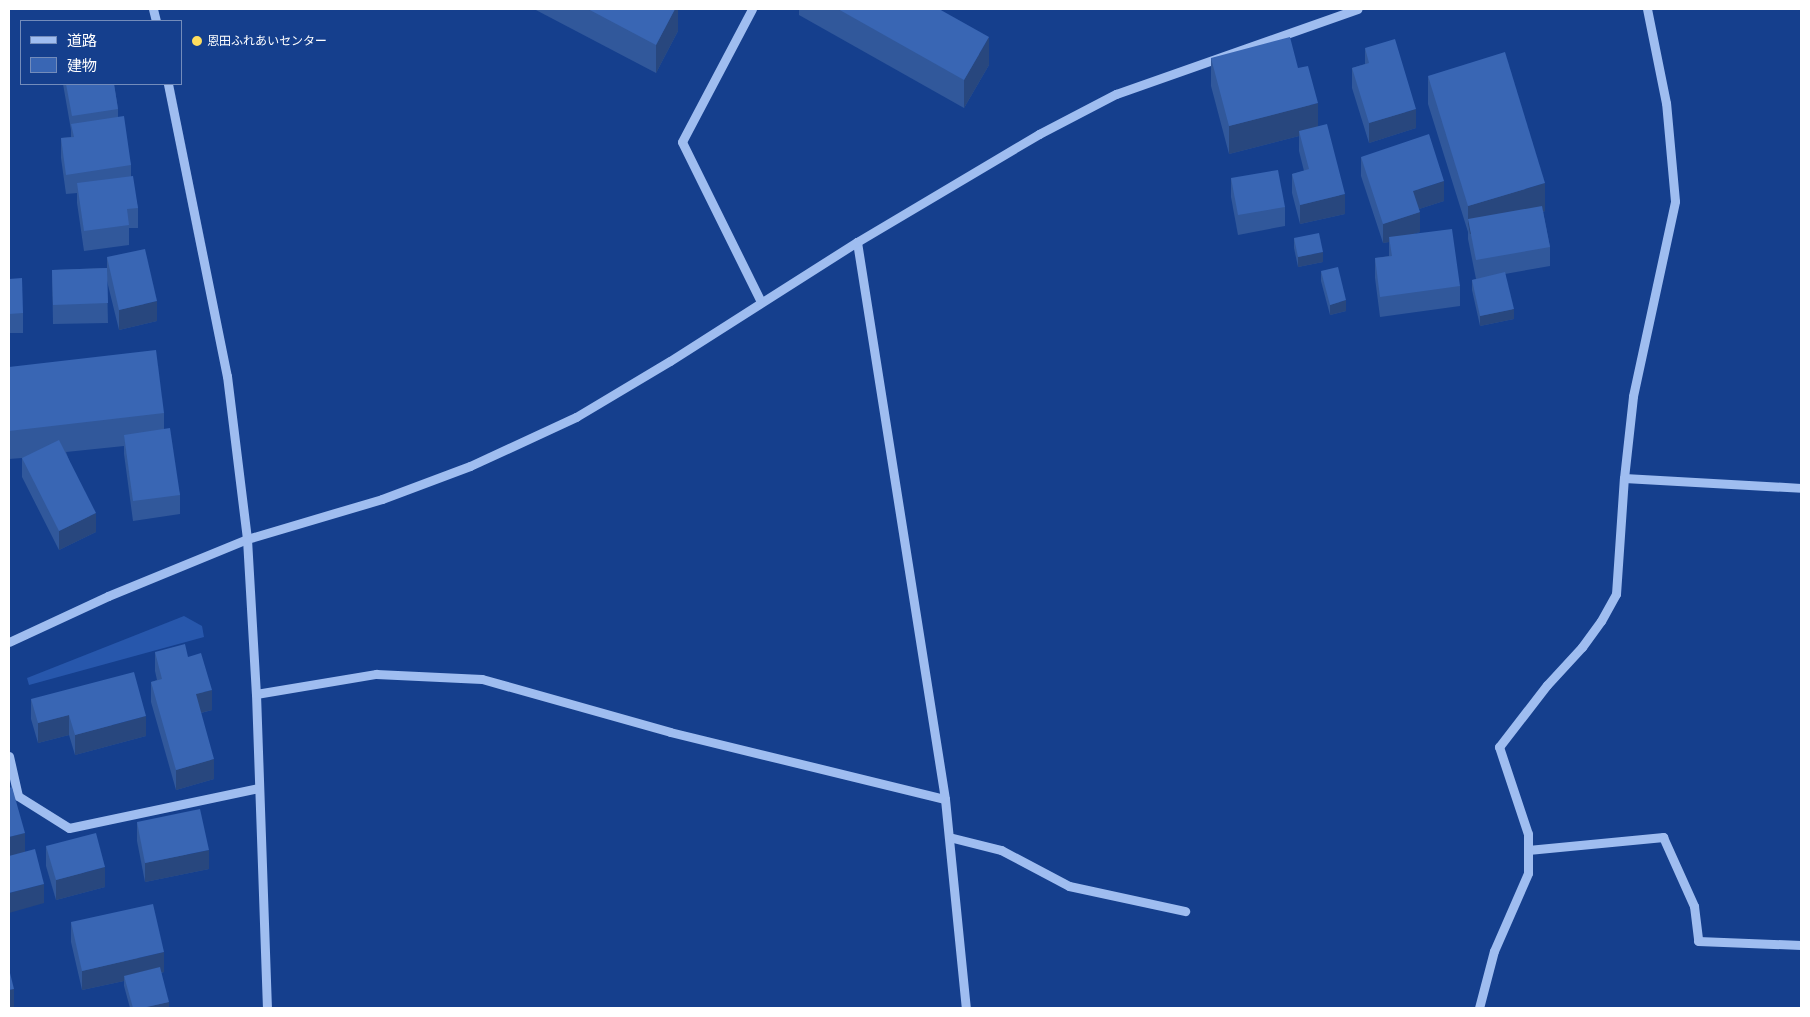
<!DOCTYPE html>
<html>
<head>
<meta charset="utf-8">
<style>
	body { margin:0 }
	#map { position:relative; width:1810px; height:1017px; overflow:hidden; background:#153f8d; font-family:Manrope,"Noto Sans JP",sans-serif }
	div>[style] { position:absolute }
	.green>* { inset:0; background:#2757ac }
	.minor>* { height:9px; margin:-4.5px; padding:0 4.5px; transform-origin:4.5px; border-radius:4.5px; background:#9fbdf0 }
	.wall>* { inset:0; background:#31589b }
	.shaded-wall>* { inset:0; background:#28477e }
	.building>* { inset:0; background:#3966b4 }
	.dots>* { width:14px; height:14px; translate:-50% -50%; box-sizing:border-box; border:2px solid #153f8d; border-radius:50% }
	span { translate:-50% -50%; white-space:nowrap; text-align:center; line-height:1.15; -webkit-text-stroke:5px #153f8d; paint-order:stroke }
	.poi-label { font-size:12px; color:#fff }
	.left { translate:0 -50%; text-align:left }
	.frame { position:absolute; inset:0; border:10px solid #fff; pointer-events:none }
	.legend { position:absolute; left:20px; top:20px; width:162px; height:65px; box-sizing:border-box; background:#153f8d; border:1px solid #738cbb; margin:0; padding:6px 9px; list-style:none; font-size:15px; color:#fff }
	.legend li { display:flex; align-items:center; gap:10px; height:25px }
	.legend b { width:25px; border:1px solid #738cbb }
</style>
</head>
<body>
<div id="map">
	<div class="green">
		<div style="clip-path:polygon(184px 616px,202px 626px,204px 637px,29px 685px,27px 678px)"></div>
	</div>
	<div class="minor">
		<div style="left:153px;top:9px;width:12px;rotate:76deg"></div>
		<div style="left:752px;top:9px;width:150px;rotate:117.8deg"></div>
		<div style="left:682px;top:142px;width:178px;rotate:63.7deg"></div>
		<div style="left:168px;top:84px;width:298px;rotate:78.6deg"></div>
		<div style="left:227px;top:376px;width:164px;rotate:83deg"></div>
		<div style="left:247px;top:539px;width:155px;rotate:86.7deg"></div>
		<div style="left:256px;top:694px;width:314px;rotate:88deg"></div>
		<div style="left:857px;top:242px;width:564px;rotate:81.02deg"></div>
		<div style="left:945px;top:799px;width:210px;rotate:84.3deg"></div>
		<div style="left:1624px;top:478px;width:177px;rotate:3.2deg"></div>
		<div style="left:9px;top:642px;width:109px;rotate:-24.9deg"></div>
		<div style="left:108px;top:596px;width:150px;rotate:-22.3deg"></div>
		<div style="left:247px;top:539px;width:141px;rotate:-16.5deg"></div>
		<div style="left:382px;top:499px;width:94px;rotate:-20.6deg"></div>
		<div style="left:470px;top:466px;width:117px;rotate:-24.8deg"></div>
		<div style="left:576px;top:417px;width:109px;rotate:-30.8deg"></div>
		<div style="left:670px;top:361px;width:222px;rotate:-32.5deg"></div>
		<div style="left:857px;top:242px;width:212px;rotate:-30.7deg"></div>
		<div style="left:1039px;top:134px;width:87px;rotate:-27.5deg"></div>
		<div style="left:1116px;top:94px;width:256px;rotate:-19.4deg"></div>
		<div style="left:256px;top:694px;width:122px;rotate:-9.5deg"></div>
		<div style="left:376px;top:674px;width:106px;rotate:2.7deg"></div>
		<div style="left:482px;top:679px;width:195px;rotate:15.7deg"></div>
		<div style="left:670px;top:732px;width:283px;rotate:13.7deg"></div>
		<div style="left:9px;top:756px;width:41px;rotate:77.3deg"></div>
		<div style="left:18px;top:796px;width:60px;rotate:32.1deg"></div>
		<div style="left:69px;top:828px;width:194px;rotate:-11.9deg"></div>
		<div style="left:949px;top:837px;width:54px;rotate:14deg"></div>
		<div style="left:1001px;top:850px;width:77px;rotate:27.9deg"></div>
		<div style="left:1069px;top:886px;width:119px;rotate:12.2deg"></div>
		<div style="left:1528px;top:850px;width:136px;rotate:-5.5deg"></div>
		<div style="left:1663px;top:837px;width:76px;rotate:65.8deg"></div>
		<div style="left:1694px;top:906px;width:35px;rotate:83deg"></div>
		<div style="left:1698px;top:941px;width:103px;rotate:2.2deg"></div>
		<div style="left:1479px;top:1008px;width:59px;rotate:-75.3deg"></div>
		<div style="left:1494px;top:951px;width:85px;rotate:-66.4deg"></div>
		<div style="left:1528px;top:873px;width:39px;rotate:-90deg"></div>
		<div style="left:1528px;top:834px;width:92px;rotate:-108.4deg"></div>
		<div style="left:1499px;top:747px;width:78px;rotate:-52.3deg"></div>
		<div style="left:1547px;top:685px;width:52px;rotate:-47.4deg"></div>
		<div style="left:1582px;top:647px;width:32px;rotate:-54deg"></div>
		<div style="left:1601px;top:621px;width:31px;rotate:-61deg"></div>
		<div style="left:1616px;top:594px;width:116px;rotate:-86.1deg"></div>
		<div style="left:1624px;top:478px;width:82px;rotate:-83.7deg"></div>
		<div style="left:1633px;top:396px;width:199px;rotate:-77.8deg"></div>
		<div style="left:1675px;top:201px;width:98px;rotate:-95.2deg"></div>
		<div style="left:1666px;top:103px;width:96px;rotate:-101.4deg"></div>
	</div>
	<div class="wall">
		<div style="clip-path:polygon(534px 9px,678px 9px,678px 31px,656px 73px)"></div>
		<div style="clip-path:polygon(799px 9px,939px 9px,989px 65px,964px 108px,799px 15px)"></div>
		<div style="clip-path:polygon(1365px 48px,1416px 128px,1369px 143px,1352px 88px,1352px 68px,1365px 64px)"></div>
		<div style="clip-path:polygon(1211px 58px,1298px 68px,1318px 127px,1345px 214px,1300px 224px,1292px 193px,1292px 174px,1304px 171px,1299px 151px,1299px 136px,1229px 154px,1211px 86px)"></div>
		<div style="clip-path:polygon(1428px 76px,1545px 211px,1543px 212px,1550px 247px,1550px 266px,1505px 274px,1514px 319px,1480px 326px,1472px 290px,1472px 280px,1476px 279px,1468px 239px,1468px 232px,1428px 104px)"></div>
		<div style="clip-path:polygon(63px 84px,114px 84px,118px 109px,118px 117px,131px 165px,131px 176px,138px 208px,138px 228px,129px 228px,129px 245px,84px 251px,77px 203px,77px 193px,66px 194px,61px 158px,61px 138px,71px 137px,71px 130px)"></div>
		<div style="clip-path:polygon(1361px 157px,1444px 201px,1419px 209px,1420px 232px,1413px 234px,1460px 286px,1460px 306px,1380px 317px,1375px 278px,1375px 258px,1389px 256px,1389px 242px,1383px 243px,1361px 176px)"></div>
		<div style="clip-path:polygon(1231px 178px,1285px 207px,1285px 226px,1238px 235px,1231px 197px)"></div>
		<div style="clip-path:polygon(1294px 238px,1323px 262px,1298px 267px,1294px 248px)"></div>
		<div style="clip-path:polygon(107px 257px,157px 321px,119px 330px,107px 281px,108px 323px,53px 324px,52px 270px,107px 268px)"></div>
		<div style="clip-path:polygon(1321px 271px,1346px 311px,1330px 315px,1321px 281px)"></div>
		<div style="clip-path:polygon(9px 279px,23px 313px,23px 333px,9px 333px)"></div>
		<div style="clip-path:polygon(9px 367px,164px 413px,164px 429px,180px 495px,180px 514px,133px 521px,124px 454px,124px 446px,66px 452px,96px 532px,59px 550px,22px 477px,22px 458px,9px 459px)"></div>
		<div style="clip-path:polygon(155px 652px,188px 657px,212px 710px,201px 713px,214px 779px,176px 790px,151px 702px,151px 682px,157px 680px,155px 671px)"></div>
		<div style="clip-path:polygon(31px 699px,146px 736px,75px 755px,69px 735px,38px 743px,31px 719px)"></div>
		<div style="clip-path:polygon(137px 822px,209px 869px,145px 882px,137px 841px)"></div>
		<div style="clip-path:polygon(46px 846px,105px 887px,56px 900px,46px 866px)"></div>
		<div style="clip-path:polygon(71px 922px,164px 972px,161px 973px,169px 1008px,130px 1008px,124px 986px,124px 981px,82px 990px,71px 942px)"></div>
	</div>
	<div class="shaded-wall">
		<div style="clip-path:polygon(675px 9px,678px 9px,678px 31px,656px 73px,656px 45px)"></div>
		<div style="clip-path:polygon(989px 37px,989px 65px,964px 108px,964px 80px)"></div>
		<div style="clip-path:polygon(1318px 103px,1318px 131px,1299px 131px,1299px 136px,1229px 154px,1229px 126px)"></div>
		<div style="clip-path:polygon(1416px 109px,1416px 128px,1369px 143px,1369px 123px)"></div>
		<div style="clip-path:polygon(1444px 181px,1444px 201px,1413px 211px,1413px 191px)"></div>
		<div style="clip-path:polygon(1545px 183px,1545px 211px,1470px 234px,1468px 223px,1468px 206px)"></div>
		<div style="clip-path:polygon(1345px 194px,1345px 214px,1300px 224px,1300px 205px)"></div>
		<div style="clip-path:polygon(1420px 212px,1420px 232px,1390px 241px,1389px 237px,1389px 242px,1383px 243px,1383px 224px)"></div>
		<div style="clip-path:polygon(1323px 252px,1323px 262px,1298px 267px,1298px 257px)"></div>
		<div style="clip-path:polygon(1346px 300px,1346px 311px,1330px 315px,1330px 305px)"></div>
		<div style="clip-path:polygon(157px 301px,157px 321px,119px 330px,119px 310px)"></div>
		<div style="clip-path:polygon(1514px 309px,1514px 319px,1480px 326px,1480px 316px)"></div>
		<div style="clip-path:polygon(96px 513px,96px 532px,59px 550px,59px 531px)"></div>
		<div style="clip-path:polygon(212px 690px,212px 710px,196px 714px,196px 694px)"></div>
		<div style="clip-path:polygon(69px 715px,69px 735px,38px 743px,38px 723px)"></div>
		<div style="clip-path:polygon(146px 716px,146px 736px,75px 755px,75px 735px)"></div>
		<div style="clip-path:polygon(214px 759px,214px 779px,176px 790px,176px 770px)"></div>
		<div style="clip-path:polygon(25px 833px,25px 852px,9px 857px,9px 837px)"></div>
		<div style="clip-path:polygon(209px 850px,209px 869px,145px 882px,145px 863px)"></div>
		<div style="clip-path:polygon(105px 867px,105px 887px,56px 900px,56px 880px)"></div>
		<div style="clip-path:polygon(44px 884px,44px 903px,9px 913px,9px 893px)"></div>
		<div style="clip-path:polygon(164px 952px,164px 972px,126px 981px,124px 976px,124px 981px,82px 990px,82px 971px)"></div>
		<div style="clip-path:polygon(14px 989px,14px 1008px,9px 1008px,9px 990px)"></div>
		<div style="clip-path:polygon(169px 1002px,169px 1008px,142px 1008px)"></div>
	</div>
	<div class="building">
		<div style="clip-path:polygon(588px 9px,675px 9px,656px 45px)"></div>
		<div style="clip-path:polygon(838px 9px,939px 9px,989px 37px,964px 80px)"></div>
		<div style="clip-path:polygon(1290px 37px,1298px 68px,1308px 66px,1318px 103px,1229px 126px,1211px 58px)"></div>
		<div style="clip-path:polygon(1395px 39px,1416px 109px,1369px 123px,1352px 68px,1369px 63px,1365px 48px)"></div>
		<div style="clip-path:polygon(1505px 52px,1545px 183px,1468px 206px,1428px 76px)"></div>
		<div style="clip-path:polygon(66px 84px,114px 84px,118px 109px,72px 116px)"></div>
		<div style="clip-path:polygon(124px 116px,131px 165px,66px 175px,61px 138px,74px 137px,71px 124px)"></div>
		<div style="clip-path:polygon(1327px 124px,1345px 194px,1300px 205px,1292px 174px,1309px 169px,1299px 131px)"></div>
		<div style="clip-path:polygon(1429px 134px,1444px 181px,1413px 191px,1420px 212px,1383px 224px,1361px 157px)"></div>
		<div style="clip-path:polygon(1278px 170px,1285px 207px,1238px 215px,1231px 178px)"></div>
		<div style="clip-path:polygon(133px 176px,138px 208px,127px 209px,129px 225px,84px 231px,77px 183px)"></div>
		<div style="clip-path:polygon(1542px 206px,1550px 247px,1476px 260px,1468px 219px)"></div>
		<div style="clip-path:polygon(1452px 229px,1460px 286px,1380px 297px,1375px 258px,1392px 256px,1389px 237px)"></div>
		<div style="clip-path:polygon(1319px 233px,1323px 252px,1298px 257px,1294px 238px)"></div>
		<div style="clip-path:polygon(145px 249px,157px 301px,119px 310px,107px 257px)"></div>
		<div style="clip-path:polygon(1338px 267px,1346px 300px,1330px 305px,1321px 271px)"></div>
		<div style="clip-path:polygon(107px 268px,108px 303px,53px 305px,52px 270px)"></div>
		<div style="clip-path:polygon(1505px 272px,1514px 309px,1480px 316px,1472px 280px)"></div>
		<div style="clip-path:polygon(22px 278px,23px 313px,9px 314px,9px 279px)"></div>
		<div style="clip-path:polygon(156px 350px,164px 413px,9px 431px,9px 367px)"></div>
		<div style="clip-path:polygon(170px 428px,180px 495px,133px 501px,124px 435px)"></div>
		<div style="clip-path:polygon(59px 440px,96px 513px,59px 531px,22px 458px)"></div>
		<div style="clip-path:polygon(185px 644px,188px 657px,201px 653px,212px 690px,196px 694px,214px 759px,176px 770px,151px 682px,162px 679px,155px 652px)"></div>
		<div style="clip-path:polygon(134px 672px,146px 716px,75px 735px,69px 715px,38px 723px,31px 699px)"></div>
		<div style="clip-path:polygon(12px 787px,25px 833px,9px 837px,9px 788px)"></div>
		<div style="clip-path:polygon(200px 809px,209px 850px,145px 863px,137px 822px)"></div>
		<div style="clip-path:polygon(96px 833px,105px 867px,56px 880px,46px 846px)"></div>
		<div style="clip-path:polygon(35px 849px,44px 884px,9px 893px,9px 856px)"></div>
		<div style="clip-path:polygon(153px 904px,164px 952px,82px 971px,71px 922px)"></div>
		<div style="clip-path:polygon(160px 967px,169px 1002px,142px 1008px,133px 1008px,124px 976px)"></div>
		<div style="clip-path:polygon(9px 969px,14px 989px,9px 990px)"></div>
	</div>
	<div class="dots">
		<div style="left:197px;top:41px;background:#ffde5e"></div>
	</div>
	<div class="poi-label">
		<span class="left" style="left:207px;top:41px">恩田ふれあいセンター</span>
	</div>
	<div class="frame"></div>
	<ul class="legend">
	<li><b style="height:6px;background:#9fbdf0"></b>道路</li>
	<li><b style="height:14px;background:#3966b4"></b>建物</li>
	</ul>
</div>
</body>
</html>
